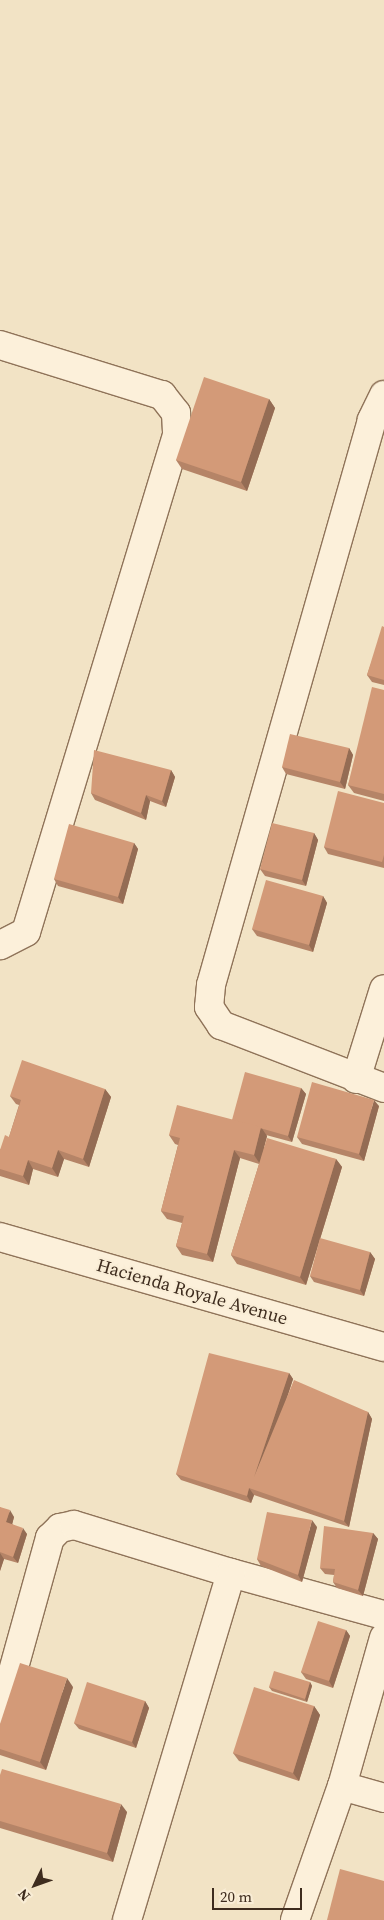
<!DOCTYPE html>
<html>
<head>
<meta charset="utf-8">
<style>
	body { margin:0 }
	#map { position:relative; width:384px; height:1920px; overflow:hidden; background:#f2e3c5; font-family:"Source Serif 4",serif }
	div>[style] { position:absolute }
	.roads { filter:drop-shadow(1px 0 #8f7359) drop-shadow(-1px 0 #8f7359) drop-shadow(0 1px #8f7359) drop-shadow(0 -1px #8f7359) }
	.minor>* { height:28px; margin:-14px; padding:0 14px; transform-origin:14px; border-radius:14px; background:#fcf0da }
	.tertiary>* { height:28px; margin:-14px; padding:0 14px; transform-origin:14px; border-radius:14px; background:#fcf0da }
	.wall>* { inset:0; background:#b58467 }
	.shaded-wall>* { inset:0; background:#946c54 }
	.building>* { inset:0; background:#d39a78 }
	span { translate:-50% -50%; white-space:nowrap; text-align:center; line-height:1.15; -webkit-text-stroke:4px #f9edd6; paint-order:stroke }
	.street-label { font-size:18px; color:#3e2c1e }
	.north { position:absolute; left:10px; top:1860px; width:50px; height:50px; -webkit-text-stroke:4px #f9edd6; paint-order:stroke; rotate:228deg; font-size:14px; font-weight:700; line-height:20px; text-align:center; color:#3e2c1e }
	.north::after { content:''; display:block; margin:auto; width:18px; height:22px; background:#3e2c1e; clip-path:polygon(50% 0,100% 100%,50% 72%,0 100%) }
	.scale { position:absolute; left:212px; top:1888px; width:90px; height:22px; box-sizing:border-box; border:2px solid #3e2c1e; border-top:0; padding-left:6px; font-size:15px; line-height:18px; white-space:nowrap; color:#3e2c1e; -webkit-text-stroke:4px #f9edd6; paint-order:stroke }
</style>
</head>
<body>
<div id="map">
	<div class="roads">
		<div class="minor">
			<div style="left:0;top:345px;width:170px;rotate:17.2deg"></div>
			<div style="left:162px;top:395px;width:23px;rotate:52deg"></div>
			<div style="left:176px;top:413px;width:22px;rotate:87deg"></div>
			<div style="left:177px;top:435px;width:519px;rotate:106.9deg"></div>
			<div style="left:26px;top:932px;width:29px;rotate:153deg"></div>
			<div style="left:384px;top:395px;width:28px;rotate:116deg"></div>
			<div style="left:372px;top:420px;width:587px;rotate:105.91deg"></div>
			<div style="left:211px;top:985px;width:22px;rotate:95deg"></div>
			<div style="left:209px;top:1007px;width:22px;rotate:56deg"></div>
			<div style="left:221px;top:1025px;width:175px;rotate:21.1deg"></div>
			<div style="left:356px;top:1079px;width:94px;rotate:-72.7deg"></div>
			<div style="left:0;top:1718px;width:187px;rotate:-74.5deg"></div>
			<div style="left:50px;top:1538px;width:14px;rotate:-45deg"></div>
			<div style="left:60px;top:1528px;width:14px;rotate:-12deg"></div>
			<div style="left:74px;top:1525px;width:164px;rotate:17deg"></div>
			<div style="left:231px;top:1573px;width:159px;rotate:15.4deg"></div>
			<div style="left:342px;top:1786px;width:44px;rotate:15.9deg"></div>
			<div style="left:127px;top:1920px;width:362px;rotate:-73.3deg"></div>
			<div style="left:295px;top:1920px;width:142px;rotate:-70.7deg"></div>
			<div style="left:342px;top:1786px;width:154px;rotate:-74.2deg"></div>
		</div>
		<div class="tertiary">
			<div style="left:0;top:1237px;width:399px;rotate:16deg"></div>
		</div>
	</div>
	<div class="wall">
		<div style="clip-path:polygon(269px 399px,275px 408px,247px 491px,182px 469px,176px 460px)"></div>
		<div style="clip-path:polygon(384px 627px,384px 685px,372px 682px,367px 675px)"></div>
		<div style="clip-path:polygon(384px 690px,384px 801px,354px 793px,348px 785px)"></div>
		<div style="clip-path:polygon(349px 748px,353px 755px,345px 789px,286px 774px,282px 767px)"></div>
		<div style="clip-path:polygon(171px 770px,175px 777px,166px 807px,150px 801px,146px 820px,95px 800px,91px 793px)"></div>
		<div style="clip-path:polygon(384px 803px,384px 868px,328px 854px,324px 847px)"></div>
		<div style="clip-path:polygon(314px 833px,318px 840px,306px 886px,265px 876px,260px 869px)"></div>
		<div style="clip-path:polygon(134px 843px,138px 849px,123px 904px,58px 886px,54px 879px)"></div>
		<div style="clip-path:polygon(323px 896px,327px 903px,313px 952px,257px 936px,252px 929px)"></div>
		<div style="clip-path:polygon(301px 1088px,306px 1094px,292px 1142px,266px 1135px,267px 1136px,264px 1147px,336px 1159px,342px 1167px,306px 1285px,237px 1264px,231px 1255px,259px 1164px,240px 1158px,213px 1262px,182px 1255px,176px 1246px,182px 1223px,167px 1219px,161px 1211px,178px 1145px,175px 1144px,169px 1135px,232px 1120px)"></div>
		<div style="clip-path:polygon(105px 1089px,111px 1097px,89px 1167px,64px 1159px,58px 1177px,33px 1169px,29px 1185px,0 1176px,0 1150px,9px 1137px,19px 1105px,16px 1104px,10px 1096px)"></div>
		<div style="clip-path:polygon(379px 1106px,364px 1161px,302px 1144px,297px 1137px)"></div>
		<div style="clip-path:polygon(370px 1252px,375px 1259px,364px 1296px,314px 1282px,310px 1276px)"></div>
		<div style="clip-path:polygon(289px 1373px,293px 1379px,287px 1398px,368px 1412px,372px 1419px,349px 1527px,254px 1495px,251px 1503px,181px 1480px,176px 1474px)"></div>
		<div style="clip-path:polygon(0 1507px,14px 1517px,12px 1524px,27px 1534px,18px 1563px,4px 1559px,0 1571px)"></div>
		<div style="clip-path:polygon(317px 1527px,302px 1582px,261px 1566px,257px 1559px)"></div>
		<div style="clip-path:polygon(373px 1533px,378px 1539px,363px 1596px,337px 1588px,333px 1582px,334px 1575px,325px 1574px,320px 1568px)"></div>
		<div style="clip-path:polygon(346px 1630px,350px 1636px,333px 1688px,306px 1679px,301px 1672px)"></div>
		<div style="clip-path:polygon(310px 1682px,312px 1686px,307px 1702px,272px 1691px,269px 1687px)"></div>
		<div style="clip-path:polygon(73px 1687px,46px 1770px,0 1755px,0 1724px)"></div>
		<div style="clip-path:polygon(145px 1701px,149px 1708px,136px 1748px,79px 1729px,74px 1723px)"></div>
		<div style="clip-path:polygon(314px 1706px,320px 1715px,299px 1781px,239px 1761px,233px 1753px)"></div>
		<div style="clip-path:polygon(0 1775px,127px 1812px,113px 1862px,0 1828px)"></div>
	</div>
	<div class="shaded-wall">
		<div style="clip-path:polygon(269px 399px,275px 408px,247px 491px,241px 482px)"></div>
		<div style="clip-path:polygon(349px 748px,353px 755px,345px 789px,340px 782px)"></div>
		<div style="clip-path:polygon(171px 770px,175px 777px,166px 807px,162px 801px)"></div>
		<div style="clip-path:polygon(146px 795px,150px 801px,146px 820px,141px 813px)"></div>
		<div style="clip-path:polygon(314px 833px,318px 840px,306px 886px,302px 880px)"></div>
		<div style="clip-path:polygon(134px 843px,138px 849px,123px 904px,118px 897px)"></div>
		<div style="clip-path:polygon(323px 896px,327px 903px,313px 952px,309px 945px)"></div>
		<div style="clip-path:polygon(301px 1088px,306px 1094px,292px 1142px,288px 1136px)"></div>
		<div style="clip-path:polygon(105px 1089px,111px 1097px,89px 1167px,83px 1159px)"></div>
		<div style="clip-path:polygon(374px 1100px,379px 1106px,364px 1161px,359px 1154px)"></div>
		<div style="clip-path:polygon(261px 1127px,267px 1136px,260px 1164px,254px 1155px)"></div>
		<div style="clip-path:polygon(58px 1150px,64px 1159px,58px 1177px,52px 1168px)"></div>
		<div style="clip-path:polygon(234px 1150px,240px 1158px,213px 1262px,207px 1254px)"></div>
		<div style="clip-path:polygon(336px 1159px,342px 1167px,306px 1285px,300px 1277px)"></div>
		<div style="clip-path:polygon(28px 1160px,33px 1169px,29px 1185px,23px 1176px)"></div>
		<div style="clip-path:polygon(370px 1252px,375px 1259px,364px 1296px,360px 1290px)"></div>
		<div style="clip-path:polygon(289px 1373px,293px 1379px,259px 1484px,254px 1477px)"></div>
		<div style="clip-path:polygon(368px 1412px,372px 1419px,349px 1527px,344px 1521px)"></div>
		<div style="clip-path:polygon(249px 1488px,254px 1495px,251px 1503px,247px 1496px)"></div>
		<div style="clip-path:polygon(10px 1510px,14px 1517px,11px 1529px,6px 1522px)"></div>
		<div style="clip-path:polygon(312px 1520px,317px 1527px,302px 1582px,298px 1575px)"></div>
		<div style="clip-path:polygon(23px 1528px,27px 1534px,18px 1563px,13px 1557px)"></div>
		<div style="clip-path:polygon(373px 1533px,378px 1539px,363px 1596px,358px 1590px)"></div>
		<div style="clip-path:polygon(0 1553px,4px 1559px,0 1571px)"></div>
		<div style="clip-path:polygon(346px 1630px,350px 1636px,333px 1688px,329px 1681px)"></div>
		<div style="clip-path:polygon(67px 1678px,73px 1687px,46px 1770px,40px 1762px)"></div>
		<div style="clip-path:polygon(310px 1682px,312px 1686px,307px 1702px,305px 1699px)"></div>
		<div style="clip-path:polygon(145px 1701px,149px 1708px,136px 1748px,132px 1742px)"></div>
		<div style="clip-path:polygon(314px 1706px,320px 1715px,299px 1781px,293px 1773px)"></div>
		<div style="clip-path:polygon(121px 1804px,127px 1812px,113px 1862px,107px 1853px)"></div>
	</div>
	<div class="building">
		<div style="clip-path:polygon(204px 377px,269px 399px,241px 482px,176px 460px)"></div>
		<div style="clip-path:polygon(382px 626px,384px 627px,384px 680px,367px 675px)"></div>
		<div style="clip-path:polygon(372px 687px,384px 690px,384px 794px,348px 785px)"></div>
		<div style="clip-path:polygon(290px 734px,349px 748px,340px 782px,282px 767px)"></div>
		<div style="clip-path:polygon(94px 750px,171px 770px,162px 801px,146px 795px,141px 813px,91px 793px)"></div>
		<div style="clip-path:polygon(338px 791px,384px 803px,384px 855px,382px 862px,324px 847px)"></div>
		<div style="clip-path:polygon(272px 823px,314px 833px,302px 880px,260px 869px)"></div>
		<div style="clip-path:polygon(69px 824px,134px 843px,118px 897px,54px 879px)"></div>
		<div style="clip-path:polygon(266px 880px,323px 896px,309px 945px,252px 929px)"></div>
		<div style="clip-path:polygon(22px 1060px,105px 1089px,83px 1159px,58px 1150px,52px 1168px,28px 1160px,23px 1176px,0 1169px,0 1150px,5px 1135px,9px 1137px,21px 1100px,10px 1096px)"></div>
		<div style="clip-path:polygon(245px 1072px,301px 1088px,288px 1136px,232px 1120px)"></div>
		<div style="clip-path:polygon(312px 1082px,374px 1100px,359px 1154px,297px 1137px)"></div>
		<div style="clip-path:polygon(177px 1105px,261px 1127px,254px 1155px,234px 1150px,207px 1254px,176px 1246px,184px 1216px,161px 1211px,180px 1138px,169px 1135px)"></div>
		<div style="clip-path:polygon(267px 1138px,336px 1159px,300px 1277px,231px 1255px)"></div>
		<div style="clip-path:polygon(320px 1238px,370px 1252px,360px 1290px,310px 1276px)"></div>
		<div style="clip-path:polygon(209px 1353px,289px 1373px,254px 1477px,294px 1380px,368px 1412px,344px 1521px,249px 1488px,247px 1496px,176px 1474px)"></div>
		<div style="clip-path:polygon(0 1507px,10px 1510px,6px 1522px,23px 1528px,13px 1557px,0 1552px)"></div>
		<div style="clip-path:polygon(267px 1512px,312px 1520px,298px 1575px,257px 1559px)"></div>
		<div style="clip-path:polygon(324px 1526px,373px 1533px,358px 1590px,333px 1582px,335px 1569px,320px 1568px)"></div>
		<div style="clip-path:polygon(318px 1621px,346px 1630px,329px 1681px,301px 1672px)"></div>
		<div style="clip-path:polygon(20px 1663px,67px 1678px,40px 1762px,0 1749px,0 1724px)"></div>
		<div style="clip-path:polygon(274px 1671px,310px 1682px,305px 1699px,269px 1687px)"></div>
		<div style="clip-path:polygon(87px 1682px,145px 1701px,132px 1742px,74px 1723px)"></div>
		<div style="clip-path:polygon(254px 1687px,314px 1706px,293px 1773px,233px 1753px)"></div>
		<div style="clip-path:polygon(2px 1769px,121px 1804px,107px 1853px,0 1821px,0 1775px)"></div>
		<div style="clip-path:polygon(340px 1869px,384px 1881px,384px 1920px,327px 1920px)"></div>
	</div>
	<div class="street-label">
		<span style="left:192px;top:1292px;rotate:16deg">Hacienda Royale Avenue</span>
	</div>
	<div class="north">N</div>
	<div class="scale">20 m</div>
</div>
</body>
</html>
